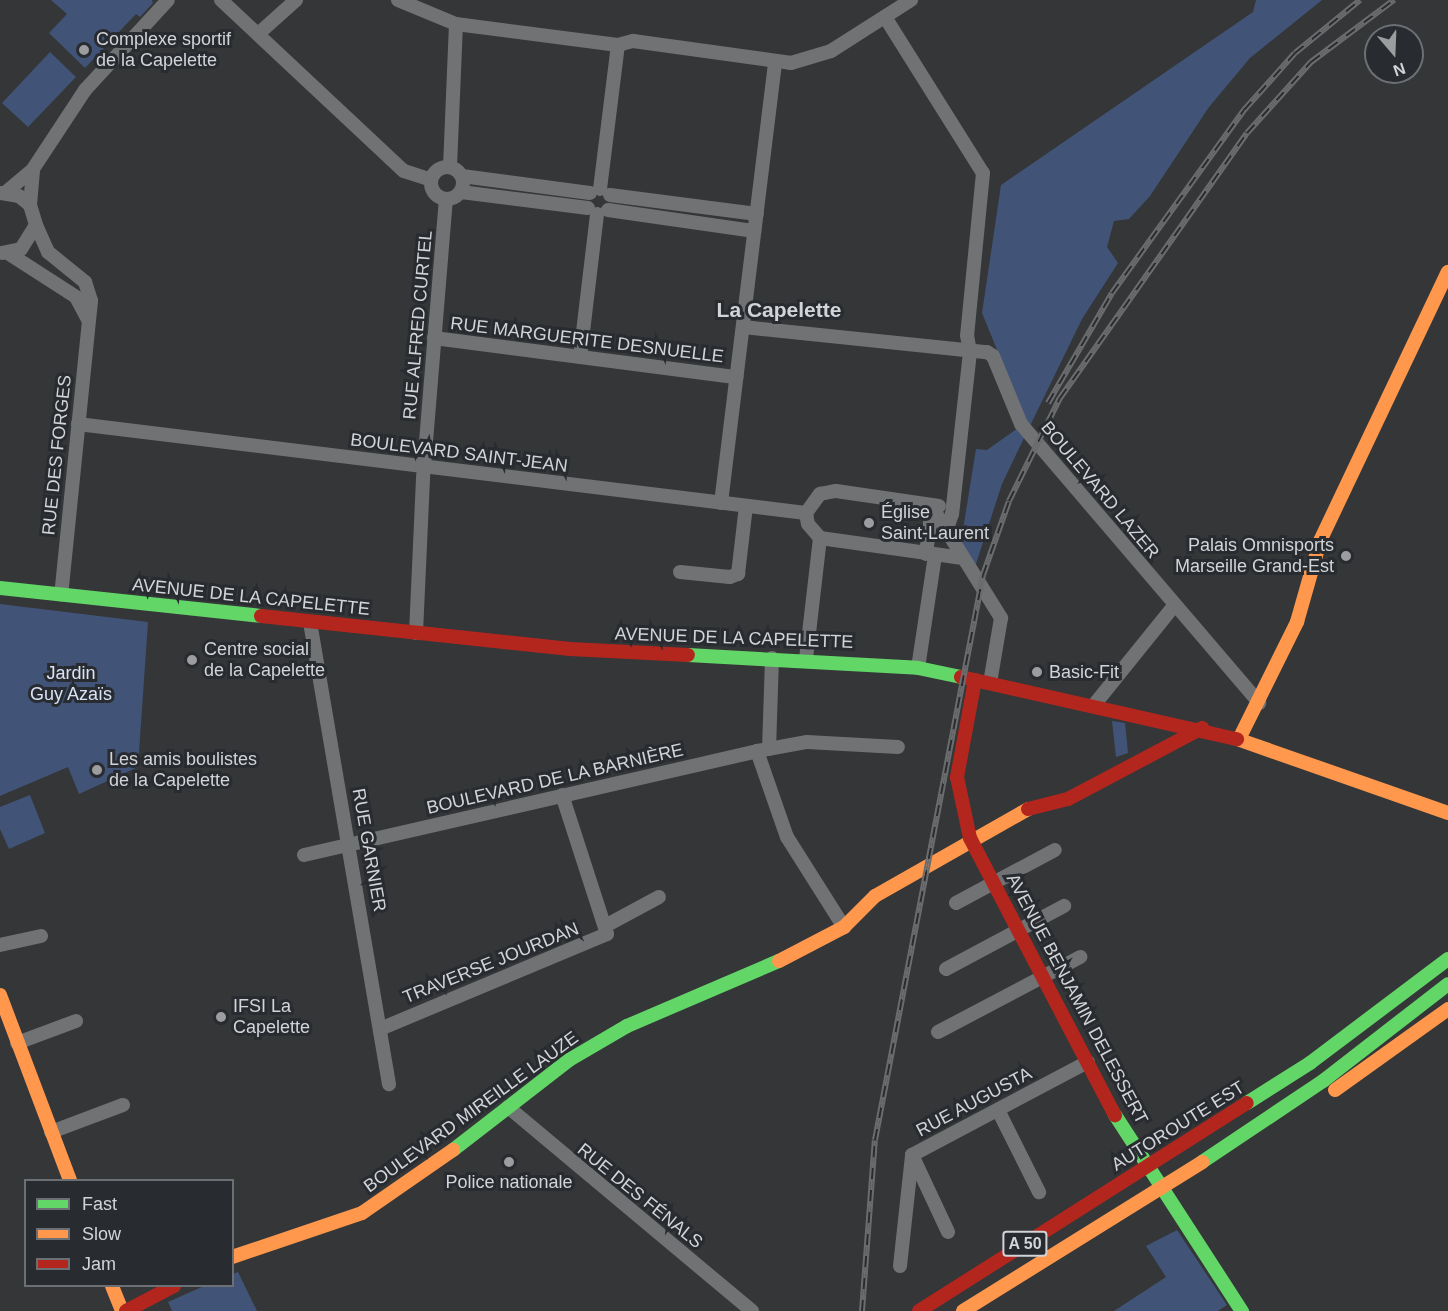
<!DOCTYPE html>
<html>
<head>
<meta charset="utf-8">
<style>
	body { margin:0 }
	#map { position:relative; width:1448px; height:1311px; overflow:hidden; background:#343638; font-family:Arial,sans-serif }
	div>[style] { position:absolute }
	.green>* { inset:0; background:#415477 }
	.street>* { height:14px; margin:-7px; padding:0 7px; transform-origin:7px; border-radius:7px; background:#707274 }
	.street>.ring { margin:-7px; padding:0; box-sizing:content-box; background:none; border:14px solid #707274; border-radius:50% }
	.fast>* { height:14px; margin:-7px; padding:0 7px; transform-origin:7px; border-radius:7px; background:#63d668 }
	.slow>* { height:14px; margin:-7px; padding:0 7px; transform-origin:7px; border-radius:7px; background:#ff974d }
	.jam>* { height:14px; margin:-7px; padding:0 7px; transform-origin:7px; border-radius:7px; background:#b3261e }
	.rail>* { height:6px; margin-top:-3px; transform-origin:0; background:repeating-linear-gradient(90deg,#282b30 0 11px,#6b6c6e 0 22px); box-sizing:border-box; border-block:2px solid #6b6c6e }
	.dots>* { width:16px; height:16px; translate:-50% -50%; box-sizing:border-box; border:3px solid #282b30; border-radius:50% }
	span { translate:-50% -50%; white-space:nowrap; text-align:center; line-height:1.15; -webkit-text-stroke:6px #282b30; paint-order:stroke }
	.shield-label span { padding:2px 4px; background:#282b30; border:2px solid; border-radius:4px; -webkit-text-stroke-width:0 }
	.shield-label { font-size:16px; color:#d2d4d7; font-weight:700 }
	.poi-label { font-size:18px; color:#d2d4d7 }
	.left { translate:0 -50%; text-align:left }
	.right { translate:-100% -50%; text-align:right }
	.street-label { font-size:18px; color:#d2d4d7 }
	.park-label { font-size:18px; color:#d8e3f6 }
	.quarter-label { font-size:21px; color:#d2d4d7; font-weight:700 }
	.legend { position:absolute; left:24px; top:1179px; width:210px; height:108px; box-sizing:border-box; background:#282b30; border:2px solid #6c6f73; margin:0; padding:8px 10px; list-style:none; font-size:18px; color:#d2d4d7 }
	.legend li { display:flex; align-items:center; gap:12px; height:30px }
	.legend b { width:30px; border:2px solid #6c6f73 }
	.north { position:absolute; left:1364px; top:24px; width:60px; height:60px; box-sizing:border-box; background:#282b30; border:2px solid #6c6f73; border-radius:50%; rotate:161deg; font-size:16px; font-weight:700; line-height:24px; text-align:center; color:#d2d4d7 }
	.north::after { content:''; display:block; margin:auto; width:21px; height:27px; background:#9b9d9f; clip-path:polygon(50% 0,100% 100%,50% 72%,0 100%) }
</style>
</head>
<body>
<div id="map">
	<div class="green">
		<div style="clip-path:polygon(51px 0,152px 0,153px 3px,140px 17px,136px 14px,85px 68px,49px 33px,67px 14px)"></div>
		<div style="clip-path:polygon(1256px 0,1322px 0,1250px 58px,1209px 107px,1150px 196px,1129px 219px,1114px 221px,1107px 247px,1118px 263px,1082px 319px,1029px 428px,982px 313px,1001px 185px,1253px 12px)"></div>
		<div style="clip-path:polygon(50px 52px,76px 77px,28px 127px,2px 103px)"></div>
		<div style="clip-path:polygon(1018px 428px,1025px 436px,1002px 484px,975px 567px,961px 542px,976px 449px,987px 450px)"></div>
		<div style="clip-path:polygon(0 604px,148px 622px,138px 767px,79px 794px,68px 767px,0 796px)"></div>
		<div style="clip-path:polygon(1112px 721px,1125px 723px,1128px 753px,1116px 757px)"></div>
		<div style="clip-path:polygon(30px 795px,45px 833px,9px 849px,0 829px,0 807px)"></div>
		<div style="clip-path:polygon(1177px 1230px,1227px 1305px,1218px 1311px,1114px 1311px,1166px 1277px,1146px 1246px)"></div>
		<div style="clip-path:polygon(238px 1272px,257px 1311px,172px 1311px,168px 1302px,204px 1286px,232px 1286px,233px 1274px)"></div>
	</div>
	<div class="street">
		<div style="left:221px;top:0;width:250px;rotate:43.1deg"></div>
		<div style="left:404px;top:171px;width:28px;rotate:18deg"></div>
		<div style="left:398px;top:0;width:63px;rotate:22.5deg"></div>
		<div style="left:456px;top:24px;width:163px;rotate:7.4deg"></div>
		<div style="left:618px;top:45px;width:16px;rotate:-15deg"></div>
		<div style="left:633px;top:41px;width:160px;rotate:7.9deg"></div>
		<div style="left:791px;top:63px;width:42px;rotate:-16.7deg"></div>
		<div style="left:831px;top:51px;width:95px;rotate:-32.5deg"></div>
		<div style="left:885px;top:17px;width:184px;rotate:57.9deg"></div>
		<div style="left:983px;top:173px;width:163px;rotate:95.6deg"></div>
		<div style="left:967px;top:335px;width:17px;rotate:80deg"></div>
		<div style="left:970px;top:352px;width:163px;rotate:96.3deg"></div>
		<div style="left:952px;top:514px;width:21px;rotate:109deg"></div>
		<div style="left:258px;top:34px;width:51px;rotate:-41.8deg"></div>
		<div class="ring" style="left:431px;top:167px;width:18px;height:18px"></div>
		<div style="left:450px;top:167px;width:143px;rotate:-87.6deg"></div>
		<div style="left:462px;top:176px;width:129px;rotate:7.6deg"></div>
		<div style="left:600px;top:189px;width:145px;rotate:-82.9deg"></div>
		<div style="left:6px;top:192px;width:35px;rotate:-40deg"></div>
		<div style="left:33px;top:169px;width:95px;rotate:-56.6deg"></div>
		<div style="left:85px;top:90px;width:122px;rotate:-47.3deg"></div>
		<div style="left:461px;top:192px;width:128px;rotate:7.2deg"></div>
		<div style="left:0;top:193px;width:19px;rotate:9deg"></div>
		<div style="left:19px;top:196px;width:14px;rotate:39deg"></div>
		<div style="left:30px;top:205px;width:21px;rotate:73deg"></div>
		<div style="left:36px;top:225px;width:28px;rotate:122deg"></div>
		<div style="left:21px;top:249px;width:19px;rotate:168deg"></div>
		<div style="left:610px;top:195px;width:148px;rotate:7.4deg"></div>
		<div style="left:30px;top:205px;width:36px;rotate:-85deg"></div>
		<div style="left:608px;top:210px;width:148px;rotate:8.2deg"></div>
		<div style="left:36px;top:225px;width:30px;rotate:66deg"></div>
		<div style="left:48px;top:252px;width:48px;rotate:39deg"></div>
		<div style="left:85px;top:282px;width:20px;rotate:72deg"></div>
		<div style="left:91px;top:301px;width:295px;rotate:95.8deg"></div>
		<div style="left:8px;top:253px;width:81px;rotate:32.9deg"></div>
		<div style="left:76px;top:297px;width:26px;rotate:62deg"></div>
		<div style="left:743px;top:327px;width:245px;rotate:5.9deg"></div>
		<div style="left:987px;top:352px;width:7px;rotate:34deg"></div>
		<div style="left:993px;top:356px;width:74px;rotate:67.6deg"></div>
		<div style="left:1021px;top:424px;width:367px;rotate:49.5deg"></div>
		<div style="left:434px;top:338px;width:305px;rotate:7.4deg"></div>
		<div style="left:580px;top:357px;width:144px;rotate:-83.2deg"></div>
		<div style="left:78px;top:424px;width:733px;rotate:6.97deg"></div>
		<div style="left:721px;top:503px;width:444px;rotate:-83deg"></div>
		<div style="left:932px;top:507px;width:131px;rotate:58.1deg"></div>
		<div style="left:1001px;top:618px;width:66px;rotate:99.6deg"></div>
		<div style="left:806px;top:513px;width:24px;rotate:-54deg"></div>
		<div style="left:820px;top:494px;width:16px;rotate:-11deg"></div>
		<div style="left:836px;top:491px;width:104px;rotate:8.3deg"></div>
		<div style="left:806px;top:513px;width:11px;rotate:80deg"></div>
		<div style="left:808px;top:524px;width:18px;rotate:49deg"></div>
		<div style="left:820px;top:538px;width:144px;rotate:8deg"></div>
		<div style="left:926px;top:554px;width:47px;rotate:-82.7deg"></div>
		<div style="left:680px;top:572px;width:50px;rotate:5.7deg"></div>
		<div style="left:730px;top:577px;width:9px;rotate:-21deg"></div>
		<div style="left:738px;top:574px;width:68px;rotate:-83.3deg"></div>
		<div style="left:310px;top:622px;width:469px;rotate:80.3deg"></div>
		<div style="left:416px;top:633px;width:155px;rotate:-87.4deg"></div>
		<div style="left:423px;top:478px;width:280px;rotate:-85.3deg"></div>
		<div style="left:806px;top:659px;width:122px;rotate:-83.4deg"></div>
		<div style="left:918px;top:668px;width:114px;rotate:-81.4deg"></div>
		<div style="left:1094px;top:705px;width:127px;rotate:-51.1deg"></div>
		<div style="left:769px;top:749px;width:91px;rotate:-88.1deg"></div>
		<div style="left:757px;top:751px;width:91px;rotate:70.8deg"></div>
		<div style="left:787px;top:837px;width:107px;rotate:57.7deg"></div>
		<div style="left:304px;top:855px;width:465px;rotate:-12.9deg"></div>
		<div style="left:757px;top:751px;width:51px;rotate:-10.2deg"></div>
		<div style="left:807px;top:742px;width:91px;rotate:3.1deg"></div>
		<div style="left:956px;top:903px;width:112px;rotate:-28.2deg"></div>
		<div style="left:607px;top:925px;width:59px;rotate:-28.3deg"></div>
		<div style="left:0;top:945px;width:42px;rotate:-12.4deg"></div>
		<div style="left:946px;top:969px;width:134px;rotate:-28.1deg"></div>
		<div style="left:380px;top:1029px;width:246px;rotate:-22.7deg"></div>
		<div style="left:607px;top:934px;width:146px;rotate:-107.9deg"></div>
		<div style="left:938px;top:1032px;width:161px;rotate:-27.8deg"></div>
		<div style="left:17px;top:1043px;width:63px;rotate:-20.4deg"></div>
		<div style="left:508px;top:1107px;width:318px;rotate:39.9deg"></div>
		<div style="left:998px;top:1110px;width:92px;rotate:63.4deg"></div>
		<div style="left:51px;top:1132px;width:77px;rotate:-20.6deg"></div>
		<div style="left:912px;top:1155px;width:199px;rotate:-27.9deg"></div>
		<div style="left:912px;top:1155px;width:85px;rotate:64.9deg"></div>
		<div style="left:900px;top:1266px;width:112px;rotate:-83.8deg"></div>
	</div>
	<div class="fast">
		<div style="left:0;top:588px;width:262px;rotate:6.1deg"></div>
		<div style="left:688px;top:655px;width:230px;rotate:3.2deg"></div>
		<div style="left:918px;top:668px;width:44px;rotate:11.8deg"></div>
		<div style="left:1247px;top:1103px;width:75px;rotate:-32.4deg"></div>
		<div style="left:1310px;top:1063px;width:173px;rotate:-37deg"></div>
		<div style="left:1115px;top:1115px;width:234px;rotate:57.1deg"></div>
		<div style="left:453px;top:1150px;width:147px;rotate:-37.8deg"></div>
		<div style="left:569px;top:1060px;width:67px;rotate:-30.4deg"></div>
		<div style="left:627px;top:1026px;width:165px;rotate:-23.2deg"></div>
		<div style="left:1202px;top:1162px;width:146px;rotate:-33.8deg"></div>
		<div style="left:1323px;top:1081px;width:158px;rotate:-37.8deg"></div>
	</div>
	<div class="slow">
		<div style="left:1237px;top:739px;width:224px;rotate:19.3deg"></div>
		<div style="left:1239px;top:739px;width:131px;rotate:-63.6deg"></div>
		<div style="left:1297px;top:622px;width:84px;rotate:-74.1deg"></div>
		<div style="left:1320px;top:541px;width:298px;rotate:-64.6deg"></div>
		<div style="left:779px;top:961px;width:73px;rotate:-27.6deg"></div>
		<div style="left:844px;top:927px;width:44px;rotate:-45deg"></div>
		<div style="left:875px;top:896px;width:176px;rotate:-29.6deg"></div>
		<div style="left:0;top:995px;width:198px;rotate:69.3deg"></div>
		<div style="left:1335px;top:1090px;width:139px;rotate:-35.6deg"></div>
		<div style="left:232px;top:1257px;width:137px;rotate:-18.7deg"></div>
		<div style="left:362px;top:1213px;width:111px;rotate:-34.7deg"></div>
		<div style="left:112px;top:1286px;width:27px;rotate:68deg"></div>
		<div style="left:963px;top:1311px;width:282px;rotate:-31.9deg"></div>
	</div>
	<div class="jam">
		<div style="left:261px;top:616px;width:311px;rotate:6.1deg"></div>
		<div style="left:570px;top:649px;width:118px;rotate:2.9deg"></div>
		<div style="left:961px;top:677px;width:283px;rotate:12.7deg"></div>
		<div style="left:975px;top:680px;width:99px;rotate:100.5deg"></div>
		<div style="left:957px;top:777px;width:62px;rotate:78deg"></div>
		<div style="left:970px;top:838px;width:313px;rotate:62.4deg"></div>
		<div style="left:1028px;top:809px;width:41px;rotate:-14deg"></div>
		<div style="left:1068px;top:799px;width:152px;rotate:-27.9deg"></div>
		<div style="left:126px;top:1311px;width:54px;rotate:-27.5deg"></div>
		<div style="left:919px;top:1311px;width:388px;rotate:-32.4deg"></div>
	</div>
	<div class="rail">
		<div style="left:1048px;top:403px;width:127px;rotate:-59.8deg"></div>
		<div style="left:1112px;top:293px;width:226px;rotate:-54.2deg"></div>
		<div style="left:1244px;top:110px;width:76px;rotate:-48.2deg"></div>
		<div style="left:1295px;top:53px;width:84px;rotate:-39.2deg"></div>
		<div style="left:862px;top:1311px;width:171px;rotate:-85.7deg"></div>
		<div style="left:875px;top:1140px;width:575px;rotate:-79.18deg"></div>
		<div style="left:983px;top:575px;width:78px;rotate:-70.6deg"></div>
		<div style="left:1009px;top:501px;width:115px;rotate:-63.7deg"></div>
		<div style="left:1060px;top:398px;width:324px;rotate:-54.8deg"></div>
		<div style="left:1247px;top:133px;width:96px;rotate:-48deg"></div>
		<div style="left:1311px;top:62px;width:104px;rotate:-36.8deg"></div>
	</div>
	<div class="dots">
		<div style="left:84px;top:50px;background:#9b9d9f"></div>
		<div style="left:869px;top:523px;background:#9b9d9f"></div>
		<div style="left:1346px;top:556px;background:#9b9d9f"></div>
		<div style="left:192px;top:660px;background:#9b9d9f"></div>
		<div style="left:1037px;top:672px;background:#9b9d9f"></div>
		<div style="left:97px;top:770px;background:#9b9d9f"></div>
		<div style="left:221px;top:1017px;background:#9b9d9f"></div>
		<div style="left:509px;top:1162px;background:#9b9d9f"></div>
	</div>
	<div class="shield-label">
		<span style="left:1025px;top:1244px">A 50</span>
	</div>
	<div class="poi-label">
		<span class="left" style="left:96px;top:50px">Complexe sportif<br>de la Capelette</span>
		<span class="left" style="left:881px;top:523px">Église<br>Saint-Laurent</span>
		<span class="right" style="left:1334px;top:556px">Palais Omnisports<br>Marseille Grand-Est</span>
		<span class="left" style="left:204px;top:660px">Centre social<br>de la Capelette</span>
		<span class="left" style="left:1049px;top:672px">Basic-Fit</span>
		<span class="left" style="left:109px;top:770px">Les amis boulistes<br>de la Capelette</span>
		<span class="left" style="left:233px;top:1017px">IFSI La<br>Capelette</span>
		<span style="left:509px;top:1182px">Police nationale</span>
	</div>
	<div class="street-label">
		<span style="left:418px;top:325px;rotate:-85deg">RUE ALFRED CURTEL</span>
		<span style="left:587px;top:340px;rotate:7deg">RUE MARGUERITE DESNUELLE</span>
		<span style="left:459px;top:453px;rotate:7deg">BOULEVARD SAINT-JEAN</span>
		<span style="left:57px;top:455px;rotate:-84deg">RUE DES FORGES</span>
		<span style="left:1100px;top:490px;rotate:50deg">BOULEVARD LAZER</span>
		<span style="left:251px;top:597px;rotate:6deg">AVENUE DE LA CAPELETTE</span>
		<span style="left:734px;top:638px;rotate:2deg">AVENUE DE LA CAPELETTE</span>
		<span style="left:555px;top:779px;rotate:-13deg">BOULEVARD DE LA BARNIÈRE</span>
		<span style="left:369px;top:850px;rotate:80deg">RUE GARNIER</span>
		<span style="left:491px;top:963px;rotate:-22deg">TRAVERSE JOURDAN</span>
		<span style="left:1077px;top:999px;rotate:62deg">AVENUE BENJAMIN DELESSERT</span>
		<span style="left:974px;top:1102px;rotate:-28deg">RUE AUGUSTA</span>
		<span style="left:471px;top:1112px;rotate:-36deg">BOULEVARD MIREILLE LAUZE</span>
		<span style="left:1178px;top:1126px;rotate:-32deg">AUTOROUTE EST</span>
		<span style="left:640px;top:1196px;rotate:39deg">RUE DES FÉNALS</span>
	</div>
	<div class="park-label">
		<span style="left:71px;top:684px">Jardin<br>Guy Azaïs</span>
	</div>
	<div class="quarter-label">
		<span style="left:779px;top:310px">La Capelette</span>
	</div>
	<ul class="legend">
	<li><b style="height:8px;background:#63d668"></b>Fast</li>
	<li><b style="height:8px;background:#ff974d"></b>Slow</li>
	<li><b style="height:8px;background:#b3261e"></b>Jam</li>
	</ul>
	<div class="north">N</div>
</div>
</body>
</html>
